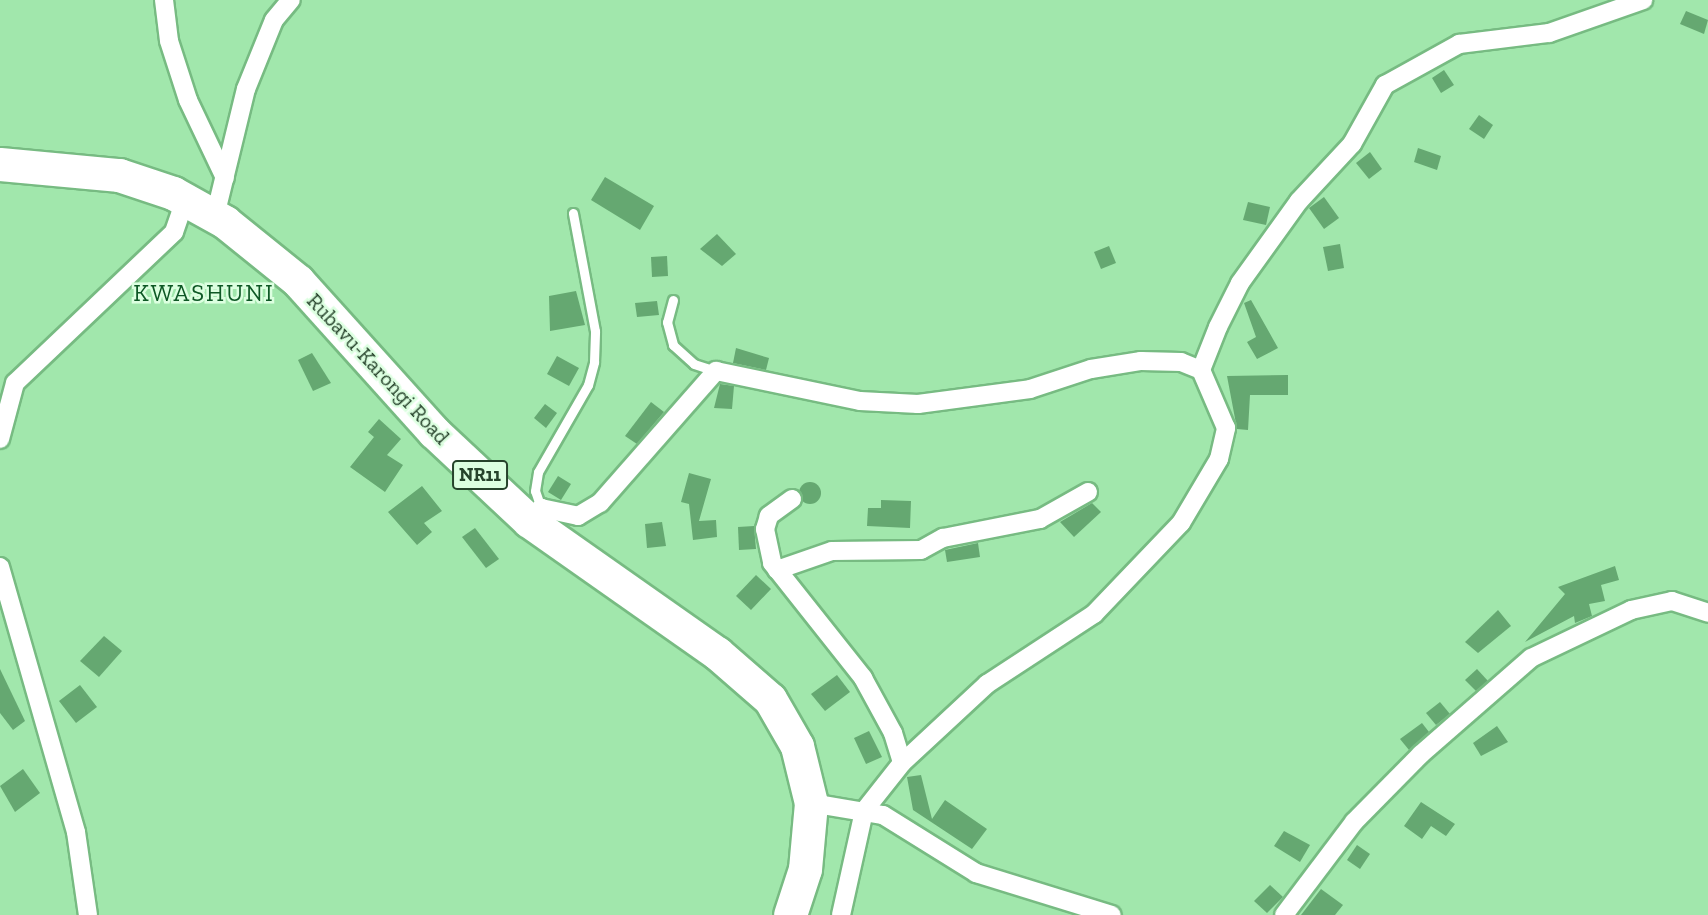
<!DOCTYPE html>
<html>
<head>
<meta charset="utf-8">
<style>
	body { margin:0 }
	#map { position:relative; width:1708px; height:915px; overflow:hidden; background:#a1e7ac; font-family:"Zilla Slab",serif }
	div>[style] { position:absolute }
	.building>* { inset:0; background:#65a871 }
	.round { border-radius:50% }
	.roads { filter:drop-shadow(2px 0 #77bb82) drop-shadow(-2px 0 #77bb82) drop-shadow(0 2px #77bb82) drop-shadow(0 -2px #77bb82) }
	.lane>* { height:9px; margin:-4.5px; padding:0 4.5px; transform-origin:4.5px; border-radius:4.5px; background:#fff }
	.street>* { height:18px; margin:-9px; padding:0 9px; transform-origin:9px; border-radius:9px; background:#fff }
	.highway>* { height:33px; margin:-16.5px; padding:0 16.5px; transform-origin:16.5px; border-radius:16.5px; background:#fff }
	span { translate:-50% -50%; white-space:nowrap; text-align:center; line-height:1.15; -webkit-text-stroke:5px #dcffe0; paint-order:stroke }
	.shield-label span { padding:2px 5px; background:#dcffe0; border:2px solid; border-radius:5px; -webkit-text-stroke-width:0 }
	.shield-label { font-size:19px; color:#26432b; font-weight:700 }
	.street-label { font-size:21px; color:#26432b }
	.quarter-label { font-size:24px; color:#0e5825; letter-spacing:2px }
</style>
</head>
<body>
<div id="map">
	<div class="building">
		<div style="clip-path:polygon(1686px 11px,1708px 20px,1704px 34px,1680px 24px)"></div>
		<div style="clip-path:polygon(1444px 70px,1454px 85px,1441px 93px,1432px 78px)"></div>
		<div style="clip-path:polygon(1479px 115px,1493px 125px,1484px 139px,1469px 129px)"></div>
		<div style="clip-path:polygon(1418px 148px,1441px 156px,1437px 170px,1414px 162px)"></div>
		<div style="clip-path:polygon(1370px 152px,1382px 169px,1369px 179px,1356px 163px)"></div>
		<div style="clip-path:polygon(605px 177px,654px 206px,640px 230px,591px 200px)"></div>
		<div style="clip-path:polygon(1324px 197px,1339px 218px,1324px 229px,1309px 208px)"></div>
		<div style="clip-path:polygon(1248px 202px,1270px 207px,1266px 225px,1243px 220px)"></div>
		<div style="clip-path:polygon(717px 234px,736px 254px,722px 266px,700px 249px)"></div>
		<div style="clip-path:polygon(1340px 244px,1344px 268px,1328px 271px,1323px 247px)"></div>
		<div style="clip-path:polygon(1109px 246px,1116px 263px,1101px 269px,1094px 252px)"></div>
		<div style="clip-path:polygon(667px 256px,668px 276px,652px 277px,651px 257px)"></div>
		<div style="clip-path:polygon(576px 291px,585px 325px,550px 331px,549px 296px)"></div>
		<div style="clip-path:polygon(1251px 300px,1278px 348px,1257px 359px,1247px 342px,1256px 337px,1244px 303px)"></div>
		<div style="clip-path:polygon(657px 301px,659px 315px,637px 317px,635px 303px)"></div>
		<div style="clip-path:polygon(736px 348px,769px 358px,766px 370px,733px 363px)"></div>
		<div style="clip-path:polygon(312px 353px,331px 383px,313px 391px,298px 360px)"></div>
		<div style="clip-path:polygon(557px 356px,579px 368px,569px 386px,547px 374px)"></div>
		<div style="clip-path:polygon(1288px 375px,1288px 395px,1250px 395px,1248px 430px,1237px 429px,1227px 376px)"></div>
		<div style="clip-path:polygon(720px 384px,734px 386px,732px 409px,714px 408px)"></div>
		<div style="clip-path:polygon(651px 402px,664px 412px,637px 444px,625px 436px)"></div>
		<div style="clip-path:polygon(545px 404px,557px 413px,546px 428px,534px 418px)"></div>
		<div style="clip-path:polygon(379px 419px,401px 439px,387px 455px,403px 465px,385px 492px,350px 467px,374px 437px,368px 432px)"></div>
		<div style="clip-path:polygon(689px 473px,711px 479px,699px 521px,716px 520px,717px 537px,693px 540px,689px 504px,681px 502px)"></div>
		<div style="clip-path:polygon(558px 476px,571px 484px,561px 500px,548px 492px)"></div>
		<div class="round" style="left:799px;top:482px;width:22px;height:22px"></div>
		<div style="clip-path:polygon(422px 486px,442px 511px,424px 523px,432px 532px,417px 545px,388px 512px)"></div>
		<div style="clip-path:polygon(881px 500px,911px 501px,910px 528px,867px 526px,868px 508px,881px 508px)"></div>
		<div style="clip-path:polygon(1092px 503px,1101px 512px,1074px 537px,1060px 522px)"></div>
		<div style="clip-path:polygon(662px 522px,666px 546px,647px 548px,645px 524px)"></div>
		<div style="clip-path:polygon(754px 526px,756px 549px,739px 550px,738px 527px)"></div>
		<div style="clip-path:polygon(475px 528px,499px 559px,486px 568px,462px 537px)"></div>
		<div style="clip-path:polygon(978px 543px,980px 557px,947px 562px,945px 550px)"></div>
		<div style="clip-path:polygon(1615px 566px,1619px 580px,1601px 585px,1605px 601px,1589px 604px,1592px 616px,1575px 623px,1574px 616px,1525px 642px,1565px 594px,1558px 587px)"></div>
		<div style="clip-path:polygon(756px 575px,771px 589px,751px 610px,736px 596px)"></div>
		<div style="clip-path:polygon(1498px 610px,1511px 626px,1478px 653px,1465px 642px)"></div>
		<div style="clip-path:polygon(104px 636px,122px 651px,99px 677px,80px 661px)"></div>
		<div style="clip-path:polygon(0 669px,25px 721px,13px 730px,0 713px)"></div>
		<div style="clip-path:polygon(1477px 669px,1488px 681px,1476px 691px,1465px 680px)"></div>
		<div style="clip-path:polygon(837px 675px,850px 692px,825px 711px,811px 694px)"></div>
		<div style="clip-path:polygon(80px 685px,97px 707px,76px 723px,59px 701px)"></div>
		<div style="clip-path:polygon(1440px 702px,1450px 714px,1436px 725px,1426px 713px)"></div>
		<div style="clip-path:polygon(1422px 723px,1429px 732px,1409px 750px,1400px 739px)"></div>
		<div style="clip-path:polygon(1497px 726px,1508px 742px,1481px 756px,1473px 743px)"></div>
		<div style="clip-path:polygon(869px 731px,882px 757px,866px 764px,854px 738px)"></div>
		<div style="clip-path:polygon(23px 769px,40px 793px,15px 812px,0 786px)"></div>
		<div style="clip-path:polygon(921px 775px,932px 819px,945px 800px,987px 829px,972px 849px,913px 810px,907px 777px)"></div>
		<div style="clip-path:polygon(1421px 802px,1455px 824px,1446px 836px,1431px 826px,1422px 839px,1404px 826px)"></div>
		<div style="clip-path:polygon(1284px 831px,1310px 845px,1300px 862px,1274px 846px)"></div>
		<div style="clip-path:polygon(1357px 845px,1370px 854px,1360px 869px,1347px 860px)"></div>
		<div style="clip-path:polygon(1270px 885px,1283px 897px,1267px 913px,1254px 901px)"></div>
		<div style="clip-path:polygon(1321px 889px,1343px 905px,1335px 915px,1301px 915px)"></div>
	</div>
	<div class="roads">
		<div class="lane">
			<div style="left:673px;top:300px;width:23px;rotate:105deg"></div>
			<div style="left:667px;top:322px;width:24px;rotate:75deg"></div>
			<div style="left:673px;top:345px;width:28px;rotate:42deg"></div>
			<div style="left:694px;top:364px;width:23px;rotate:18deg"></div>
			<div style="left:541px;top:508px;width:18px;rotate:-109deg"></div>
			<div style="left:535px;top:491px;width:19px;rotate:-81deg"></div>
			<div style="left:538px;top:472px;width:100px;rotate:-60.1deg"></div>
			<div style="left:588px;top:385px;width:24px;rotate:-75deg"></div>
			<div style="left:594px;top:362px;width:31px;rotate:-88deg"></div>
			<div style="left:595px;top:331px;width:120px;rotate:-100.6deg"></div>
		</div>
		<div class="street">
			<div style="left:164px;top:0;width:41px;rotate:83deg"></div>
			<div style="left:169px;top:41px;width:62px;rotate:72.1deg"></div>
			<div style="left:188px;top:100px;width:86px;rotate:64.6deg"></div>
			<div style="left:215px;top:216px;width:131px;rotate:-76.3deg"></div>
			<div style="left:246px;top:89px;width:74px;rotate:-67.9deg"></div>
			<div style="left:274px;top:20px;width:26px;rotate:-50deg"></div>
			<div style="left:0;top:439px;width:58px;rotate:-75deg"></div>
			<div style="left:15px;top:383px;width:219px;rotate:-43.5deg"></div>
			<div style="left:174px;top:232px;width:36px;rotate:-71deg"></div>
			<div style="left:792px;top:499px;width:29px;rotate:144deg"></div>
			<div style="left:769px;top:516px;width:14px;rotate:107deg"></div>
			<div style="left:765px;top:529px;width:35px;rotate:78deg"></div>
			<div style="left:772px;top:563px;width:147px;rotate:51.6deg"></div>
			<div style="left:863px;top:678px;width:63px;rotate:61.4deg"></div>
			<div style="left:893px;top:733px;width:31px;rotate:73deg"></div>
			<div style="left:529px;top:521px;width:18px;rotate:-47deg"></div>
			<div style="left:541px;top:508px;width:38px;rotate:12deg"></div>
			<div style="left:578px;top:516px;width:26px;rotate:-31deg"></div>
			<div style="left:600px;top:503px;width:176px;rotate:-48.7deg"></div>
			<div style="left:716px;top:371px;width:147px;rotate:11.8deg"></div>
			<div style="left:860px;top:401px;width:58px;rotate:3deg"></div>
			<div style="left:918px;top:404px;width:113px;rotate:-7.6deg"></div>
			<div style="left:1030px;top:389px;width:64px;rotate:-18.2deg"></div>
			<div style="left:1091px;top:369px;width:51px;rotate:-9.1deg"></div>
			<div style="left:1141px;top:361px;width:40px;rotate:1.4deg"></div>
			<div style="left:1181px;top:362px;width:22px;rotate:22deg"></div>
			<div style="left:0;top:567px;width:276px;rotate:74deg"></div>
			<div style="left:76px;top:832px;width:84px;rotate:81.8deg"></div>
			<div style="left:777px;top:570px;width:58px;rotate:-19.1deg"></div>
			<div style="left:832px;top:551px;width:89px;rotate:-0.6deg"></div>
			<div style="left:921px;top:550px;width:25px;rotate:-29deg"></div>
			<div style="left:943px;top:538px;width:99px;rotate:-11.1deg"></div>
			<div style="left:1040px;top:519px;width:55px;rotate:-29.4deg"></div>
			<div style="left:811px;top:803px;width:73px;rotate:9.5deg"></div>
			<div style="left:883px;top:815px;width:110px;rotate:31.9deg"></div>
			<div style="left:976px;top:873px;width:142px;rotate:17.2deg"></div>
			<div style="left:841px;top:915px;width:107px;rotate:-77.5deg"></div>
			<div style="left:864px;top:811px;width:61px;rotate:-51.6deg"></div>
			<div style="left:902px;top:763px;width:116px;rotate:-42.9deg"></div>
			<div style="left:987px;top:684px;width:128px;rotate:-33.2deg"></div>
			<div style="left:1094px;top:614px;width:126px;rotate:-46.3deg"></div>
			<div style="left:1181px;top:523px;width:74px;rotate:-59.3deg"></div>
			<div style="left:1219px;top:459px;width:32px;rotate:-77deg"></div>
			<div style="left:1226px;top:428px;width:63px;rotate:-113.3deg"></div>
			<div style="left:1201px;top:370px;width:46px;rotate:-68.4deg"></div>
			<div style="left:1218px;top:327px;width:49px;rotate:-63.4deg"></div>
			<div style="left:1240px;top:283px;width:101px;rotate:-54.3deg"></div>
			<div style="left:1299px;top:201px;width:78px;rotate:-47.1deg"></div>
			<div style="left:1352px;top:144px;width:68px;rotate:-60.8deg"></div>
			<div style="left:1385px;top:85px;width:85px;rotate:-29deg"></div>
			<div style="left:1459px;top:44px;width:91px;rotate:-7deg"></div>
			<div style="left:1549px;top:33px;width:100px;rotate:-19.3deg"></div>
			<div style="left:1284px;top:915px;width:116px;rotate:-53deg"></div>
			<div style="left:1354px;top:822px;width:95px;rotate:-45.4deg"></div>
			<div style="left:1421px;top:754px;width:146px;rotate:-41.1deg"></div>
			<div style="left:1531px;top:658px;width:111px;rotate:-25.6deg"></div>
			<div style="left:1631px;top:610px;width:42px;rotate:-12.4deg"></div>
			<div style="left:1672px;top:601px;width:38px;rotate:18deg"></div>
		</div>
		<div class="highway">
			<div style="left:0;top:164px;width:120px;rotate:5.3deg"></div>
			<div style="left:119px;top:175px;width:57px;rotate:18.4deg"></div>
			<div style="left:173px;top:193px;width:60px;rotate:29.1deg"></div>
			<div style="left:225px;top:222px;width:94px;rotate:38.9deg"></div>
			<div style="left:298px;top:281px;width:203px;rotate:48deg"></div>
			<div style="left:434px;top:432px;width:130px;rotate:43.1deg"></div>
			<div style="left:529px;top:521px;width:230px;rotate:35.1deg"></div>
			<div style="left:717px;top:653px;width:70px;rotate:41deg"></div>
			<div style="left:770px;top:699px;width:54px;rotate:60.1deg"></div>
			<div style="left:797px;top:746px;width:59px;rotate:76.2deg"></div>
			<div style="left:811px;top:803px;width:66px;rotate:95.2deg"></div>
			<div style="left:805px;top:869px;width:48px;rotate:108.1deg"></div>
		</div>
	</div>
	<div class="shield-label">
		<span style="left:480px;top:475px">NR11</span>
	</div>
	<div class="street-label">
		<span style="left:378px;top:369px;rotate:47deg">Rubavu-Karongi Road</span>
	</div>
	<div class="quarter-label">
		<span style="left:204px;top:293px">KWASHUNI</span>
	</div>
</div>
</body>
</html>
